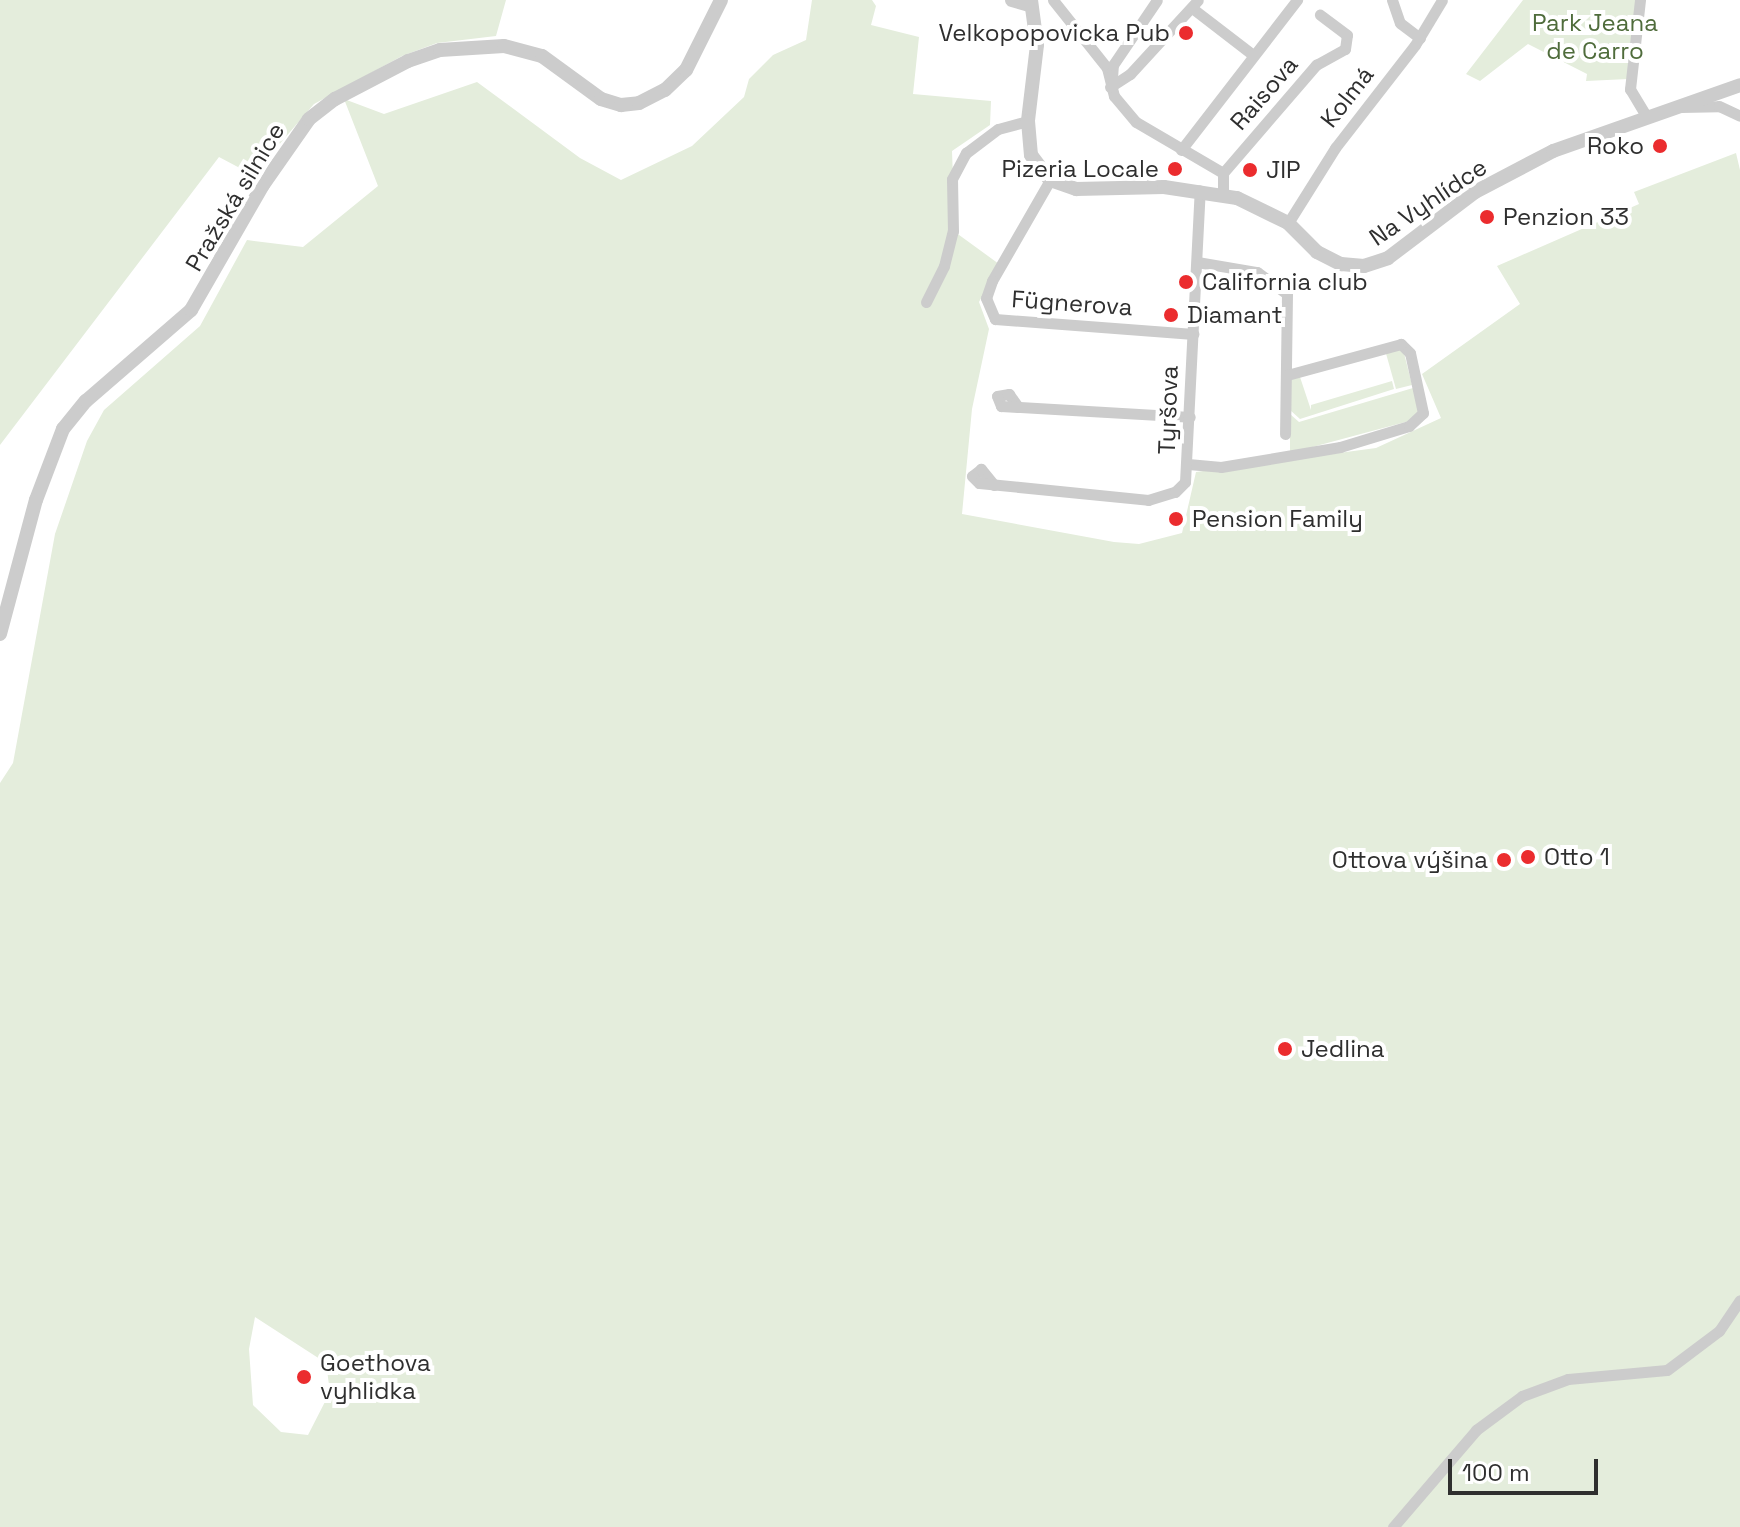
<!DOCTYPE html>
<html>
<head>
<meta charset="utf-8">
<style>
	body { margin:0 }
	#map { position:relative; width:1740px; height:1527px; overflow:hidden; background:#fff; font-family:"Space Grotesk",sans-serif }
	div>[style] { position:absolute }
	.green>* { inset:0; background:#e4eddc }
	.minor>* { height:11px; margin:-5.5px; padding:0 5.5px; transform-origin:5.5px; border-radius:5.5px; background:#ccc }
	.tertiary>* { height:14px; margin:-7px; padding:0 7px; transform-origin:7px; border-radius:7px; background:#ccc }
	.dots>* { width:22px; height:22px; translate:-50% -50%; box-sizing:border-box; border:4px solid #fff; border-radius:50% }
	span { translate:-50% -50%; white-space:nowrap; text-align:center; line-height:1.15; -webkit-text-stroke:8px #fff; paint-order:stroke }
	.park-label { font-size:24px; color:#4f6c3b }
	.poi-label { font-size:24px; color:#2f2f2f }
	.right { translate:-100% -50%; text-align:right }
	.left { translate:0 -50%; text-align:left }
	.street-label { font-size:24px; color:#2f2f2f }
	.scale { position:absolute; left:1448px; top:1459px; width:150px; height:36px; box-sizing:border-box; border:4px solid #2f2f2f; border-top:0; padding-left:10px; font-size:24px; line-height:28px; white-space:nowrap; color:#2f2f2f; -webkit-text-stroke:6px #fff; paint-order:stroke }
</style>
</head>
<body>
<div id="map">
	<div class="green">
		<div style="clip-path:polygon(0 0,506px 0,496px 36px,437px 43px,402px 56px,314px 104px,253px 175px,219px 157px,0 445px)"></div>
		<div style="clip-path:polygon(evenodd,812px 0,872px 0,876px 6px,871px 25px,919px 37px,913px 94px,991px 101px,990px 125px,952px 151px,955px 232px,999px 264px,979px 302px,989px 329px,972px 409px,962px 514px,1114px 542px,1139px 544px,1182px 533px,1196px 472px,1376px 448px,1441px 418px,1422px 374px,1520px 304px,1497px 266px,1639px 204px,1634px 192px,1736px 153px,1740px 170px,1740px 1527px,0 1527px,0 783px,13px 763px,55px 534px,87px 441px,104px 410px,200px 326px,247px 240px,303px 247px,378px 186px,344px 99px,384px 114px,477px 82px,580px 158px,621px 180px,692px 146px,744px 97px,749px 79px,773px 55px,806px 40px,812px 0,255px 1317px,326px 1363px,330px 1392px,308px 1435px,281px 1432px,253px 1405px,249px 1349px,255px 1317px)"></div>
		<div style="clip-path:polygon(1523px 0,1636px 0,1628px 79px,1586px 81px,1587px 74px,1528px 44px,1480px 81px,1466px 74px)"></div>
		<div style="clip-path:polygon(1403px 349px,1412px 385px,1396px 389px,1385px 350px)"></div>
		<div style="clip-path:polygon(1299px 374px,1311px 410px,1311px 405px,1392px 381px,1394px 389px,1300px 419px,1290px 410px,1290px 379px)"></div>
		<div style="clip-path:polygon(1413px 388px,1420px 407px,1413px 420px,1290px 453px,1290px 414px,1299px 422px)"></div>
	</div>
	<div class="minor">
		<div style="left:1053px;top:0;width:87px;rotate:51.5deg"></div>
		<div style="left:1107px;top:68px;width:29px;rotate:76deg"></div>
		<div style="left:1114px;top:96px;width:34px;rotate:50deg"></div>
		<div style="left:1136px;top:122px;width:101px;rotate:30.4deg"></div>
		<div style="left:1392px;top:0;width:24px;rotate:71deg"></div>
		<div style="left:1400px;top:23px;width:25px;rotate:37deg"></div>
		<div style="left:1640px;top:0;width:90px;rotate:96.4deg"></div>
		<div style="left:1630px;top:89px;width:31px;rotate:59deg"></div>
		<div style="left:1192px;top:8px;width:76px;rotate:37.5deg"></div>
		<div style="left:1112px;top:78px;width:13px;rotate:-86deg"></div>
		<div style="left:1113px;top:65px;width:78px;rotate:-55.9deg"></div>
		<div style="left:1110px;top:87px;width:24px;rotate:-33deg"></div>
		<div style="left:1130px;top:74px;width:100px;rotate:-47.4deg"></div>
		<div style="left:1680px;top:107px;width:39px;rotate:-1deg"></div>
		<div style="left:1719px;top:106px;width:23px;rotate:25deg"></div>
		<div style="left:1181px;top:150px;width:190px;rotate:-52.3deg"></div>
		<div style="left:1223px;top:173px;width:143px;rotate:-49.3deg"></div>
		<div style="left:1316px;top:65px;width:33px;rotate:-29deg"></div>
		<div style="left:1345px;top:49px;width:14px;rotate:-82deg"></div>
		<div style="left:1347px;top:35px;width:34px;rotate:-143deg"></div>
		<div style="left:1050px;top:180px;width:116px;rotate:119.9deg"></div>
		<div style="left:992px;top:281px;width:18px;rotate:109deg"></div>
		<div style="left:986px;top:298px;width:23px;rotate:67deg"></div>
		<div style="left:995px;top:319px;width:199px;rotate:4.3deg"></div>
		<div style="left:1223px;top:194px;width:21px;rotate:-90deg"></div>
		<div style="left:1288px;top:223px;width:89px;rotate:-57.9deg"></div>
		<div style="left:1335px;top:148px;width:130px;rotate:-52.2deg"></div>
		<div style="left:1415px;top:45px;width:52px;rotate:-59deg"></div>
		<div style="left:1197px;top:262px;width:61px;rotate:9.5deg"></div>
		<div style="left:1257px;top:272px;width:37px;rotate:36deg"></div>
		<div style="left:1287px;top:294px;width:140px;rotate:90.8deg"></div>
		<div style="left:926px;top:302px;width:40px;rotate:-63.4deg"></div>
		<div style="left:944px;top:266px;width:36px;rotate:-76deg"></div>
		<div style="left:953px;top:231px;width:52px;rotate:-91.1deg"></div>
		<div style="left:952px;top:179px;width:30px;rotate:-62deg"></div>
		<div style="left:966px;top:153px;width:40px;rotate:-37deg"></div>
		<div style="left:998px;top:129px;width:31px;rotate:-15deg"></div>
		<div style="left:1018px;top:407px;width:16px;rotate:-125deg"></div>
		<div style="left:1009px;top:394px;width:12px;rotate:171deg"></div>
		<div style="left:997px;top:396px;width:11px;rotate:68deg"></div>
		<div style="left:1001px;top:406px;width:189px;rotate:3.3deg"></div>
		<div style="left:1188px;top:464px;width:33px;rotate:5deg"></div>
		<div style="left:1221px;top:467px;width:121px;rotate:-9.5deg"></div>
		<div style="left:1340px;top:447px;width:72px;rotate:-16.9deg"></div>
		<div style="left:1409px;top:426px;width:19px;rotate:-43deg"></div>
		<div style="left:1423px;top:413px;width:61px;rotate:-102.2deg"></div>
		<div style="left:1410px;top:353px;width:13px;rotate:-135deg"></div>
		<div style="left:1401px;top:344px;width:118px;rotate:164.8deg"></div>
		<div style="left:994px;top:485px;width:21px;rotate:-129deg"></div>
		<div style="left:981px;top:469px;width:11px;rotate:142deg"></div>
		<div style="left:972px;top:476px;width:10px;rotate:45deg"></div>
		<div style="left:979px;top:483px;width:170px;rotate:5.7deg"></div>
		<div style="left:1148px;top:500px;width:28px;rotate:-17deg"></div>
		<div style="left:1175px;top:492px;width:14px;rotate:-45deg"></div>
		<div style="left:1185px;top:482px;width:292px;rotate:-87.1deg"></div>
		<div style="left:1393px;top:1527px;width:128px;rotate:-49.4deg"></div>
		<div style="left:1476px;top:1430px;width:57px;rotate:-36.5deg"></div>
		<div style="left:1522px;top:1396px;width:49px;rotate:-20.3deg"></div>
		<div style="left:1568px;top:1379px;width:99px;rotate:-5.2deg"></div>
		<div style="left:1667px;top:1370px;width:65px;rotate:-36.9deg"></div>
		<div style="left:1719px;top:1331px;width:37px;rotate:-56deg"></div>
	</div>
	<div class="tertiary">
		<div style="left:1012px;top:0;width:18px;rotate:16deg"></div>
		<div style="left:1031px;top:0;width:45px;rotate:82.4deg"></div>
		<div style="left:1037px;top:45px;width:77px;rotate:96.8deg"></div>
		<div style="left:1028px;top:121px;width:34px;rotate:85deg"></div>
		<div style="left:1031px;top:155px;width:31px;rotate:53deg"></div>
		<div style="left:1050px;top:180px;width:28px;rotate:19deg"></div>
		<div style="left:1076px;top:189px;width:88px;rotate:-1.3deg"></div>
		<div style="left:1164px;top:187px;width:74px;rotate:8.6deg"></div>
		<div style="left:1237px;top:198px;width:57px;rotate:26.1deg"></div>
		<div style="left:1288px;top:223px;width:41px;rotate:45deg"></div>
		<div style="left:1317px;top:252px;width:27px;rotate:27deg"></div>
		<div style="left:1341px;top:264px;width:23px;rotate:5deg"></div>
		<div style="left:1364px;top:266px;width:25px;rotate:-18deg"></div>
		<div style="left:1388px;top:258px;width:109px;rotate:-37.2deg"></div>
		<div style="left:1475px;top:192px;width:88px;rotate:-27.7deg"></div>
		<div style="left:1553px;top:151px;width:198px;rotate:-19.4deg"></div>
		<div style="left:0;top:634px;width:139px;rotate:-75deg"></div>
		<div style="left:36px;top:500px;width:76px;rotate:-69.2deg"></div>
		<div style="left:63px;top:429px;width:36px;rotate:-51deg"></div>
		<div style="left:86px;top:401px;width:139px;rotate:-40.9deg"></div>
		<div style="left:191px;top:310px;width:144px;rotate:-60.1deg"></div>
		<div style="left:263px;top:185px;width:80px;rotate:-55.1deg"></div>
		<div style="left:309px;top:119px;width:33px;rotate:-38deg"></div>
		<div style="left:335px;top:99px;width:82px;rotate:-27.5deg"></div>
		<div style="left:408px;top:61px;width:34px;rotate:-19deg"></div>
		<div style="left:440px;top:50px;width:64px;rotate:-3.6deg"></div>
		<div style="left:504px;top:46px;width:39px;rotate:15deg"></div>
		<div style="left:542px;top:56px;width:73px;rotate:36.1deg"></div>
		<div style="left:601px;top:99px;width:21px;rotate:17deg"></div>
		<div style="left:621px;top:105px;width:18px;rotate:-6deg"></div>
		<div style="left:639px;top:103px;width:29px;rotate:-27deg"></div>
		<div style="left:665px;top:90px;width:29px;rotate:-44deg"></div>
		<div style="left:686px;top:70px;width:78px;rotate:-63.4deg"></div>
	</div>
	<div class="dots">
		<div style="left:1186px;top:33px;background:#eb2c2e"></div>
		<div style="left:1660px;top:146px;background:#eb2c2e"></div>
		<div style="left:1175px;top:169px;background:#eb2c2e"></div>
		<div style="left:1250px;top:170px;background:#eb2c2e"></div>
		<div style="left:1487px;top:217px;background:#eb2c2e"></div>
		<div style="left:1186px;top:282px;background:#eb2c2e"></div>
		<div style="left:1171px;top:315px;background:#eb2c2e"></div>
		<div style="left:1176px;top:519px;background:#eb2c2e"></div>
		<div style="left:1528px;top:857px;background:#eb2c2e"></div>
		<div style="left:1504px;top:860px;background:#eb2c2e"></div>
		<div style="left:1285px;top:1049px;background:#eb2c2e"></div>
		<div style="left:304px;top:1377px;background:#eb2c2e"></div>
	</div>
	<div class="park-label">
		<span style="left:1595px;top:37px">Park Jeana<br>de Carro</span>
	</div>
	<div class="poi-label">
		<span class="right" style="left:1170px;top:33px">Velkopopovicka Pub</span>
		<span class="right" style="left:1644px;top:146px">Roko</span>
		<span class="right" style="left:1159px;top:169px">Pizeria Locale</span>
		<span class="left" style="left:1266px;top:170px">JIP</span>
		<span class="left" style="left:1503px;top:217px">Penzion 33</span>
		<span class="left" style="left:1202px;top:282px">California club</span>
		<span class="left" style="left:1187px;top:315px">Diamant</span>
		<span class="left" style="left:1192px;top:519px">Pension Family</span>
		<span class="left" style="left:1544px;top:857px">Otto 1</span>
		<span class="right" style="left:1488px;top:860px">Ottova výšina</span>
		<span class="left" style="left:1301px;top:1049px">Jedlina</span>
		<span class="left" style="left:320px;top:1377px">Goethova<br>vyhlidka</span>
	</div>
	<div class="street-label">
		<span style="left:1264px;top:93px;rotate:-49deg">Raisova</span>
		<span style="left:1347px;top:97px;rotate:-52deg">Kolmá</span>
		<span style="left:235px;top:197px;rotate:-59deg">Pražská silnice</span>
		<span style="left:1428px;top:202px;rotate:-34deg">Na Vyhlídce</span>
		<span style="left:1072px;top:303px;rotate:4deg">Fügnerova</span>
		<span style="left:1168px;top:410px;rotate:-88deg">Tyršova</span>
	</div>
	<div class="scale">100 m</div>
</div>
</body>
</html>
